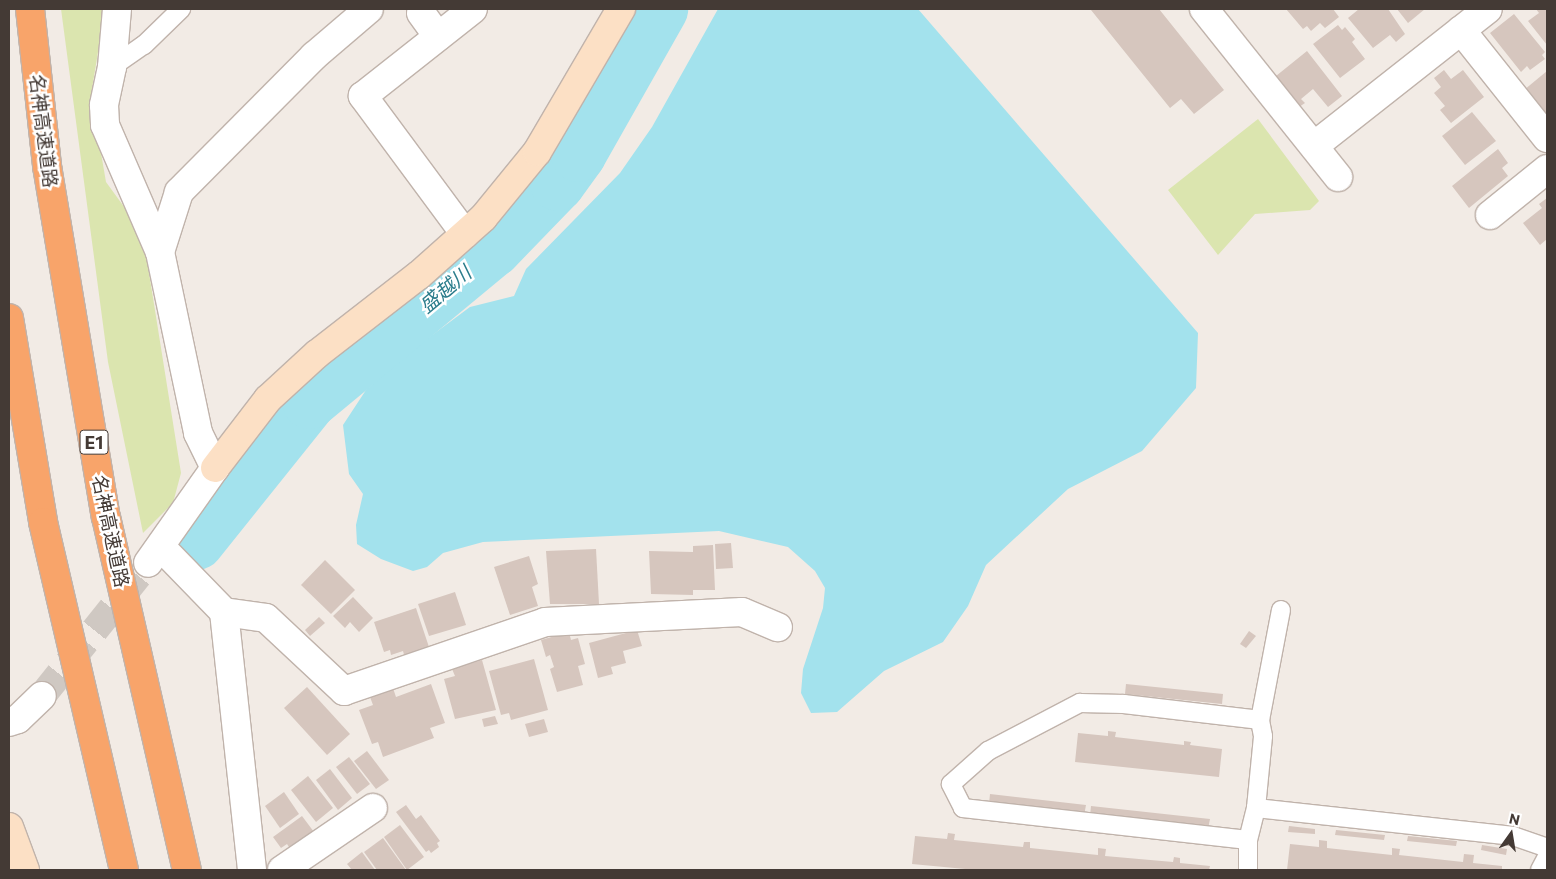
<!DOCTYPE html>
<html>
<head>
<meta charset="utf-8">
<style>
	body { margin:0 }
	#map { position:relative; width:1556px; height:879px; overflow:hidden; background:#f2ebe5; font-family:Commissioner,"Noto Sans JP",sans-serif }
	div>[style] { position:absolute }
	.green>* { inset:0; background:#dbe5af }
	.water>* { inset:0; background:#a3e2ed }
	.river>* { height:55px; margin:-27.5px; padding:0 27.5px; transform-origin:27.5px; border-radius:27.5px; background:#a3e2ed }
	.building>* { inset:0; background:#d6c6be }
	.street-tunnel>* { height:28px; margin-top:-14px; transform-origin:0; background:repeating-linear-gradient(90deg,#cfc8c2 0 28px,transparent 0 42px) }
	.roads { filter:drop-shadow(1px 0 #c0b3ab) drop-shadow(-1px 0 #c0b3ab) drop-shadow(0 1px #c0b3ab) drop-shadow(0 -1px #c0b3ab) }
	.lane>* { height:18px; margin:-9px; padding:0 9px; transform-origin:9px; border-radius:9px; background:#fff }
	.street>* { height:28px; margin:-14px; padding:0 14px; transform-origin:14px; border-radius:14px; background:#fff }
	.secondary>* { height:28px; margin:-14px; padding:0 14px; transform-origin:14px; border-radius:14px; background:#fce0c5 }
	.highway>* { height:28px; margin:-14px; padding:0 14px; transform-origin:14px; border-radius:14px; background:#f8a46a }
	span { translate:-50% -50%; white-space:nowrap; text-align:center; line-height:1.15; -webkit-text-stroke:5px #fff; paint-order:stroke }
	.shield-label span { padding:1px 4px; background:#fff; border:1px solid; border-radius:4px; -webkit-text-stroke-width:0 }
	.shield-label { font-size:18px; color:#443a35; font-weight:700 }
	.street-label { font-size:19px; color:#443a35 }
	.water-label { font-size:20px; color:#2c7d8c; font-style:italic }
	.frame { position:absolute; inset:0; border:10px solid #443a35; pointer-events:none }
	.north { position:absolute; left:1486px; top:809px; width:50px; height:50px; -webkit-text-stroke:4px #fff; paint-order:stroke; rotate:13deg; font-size:14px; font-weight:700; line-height:20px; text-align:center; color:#443a35 }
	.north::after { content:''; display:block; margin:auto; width:18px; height:22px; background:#443a35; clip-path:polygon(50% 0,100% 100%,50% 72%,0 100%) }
</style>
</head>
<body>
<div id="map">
	<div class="green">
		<div style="clip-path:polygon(61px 9px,105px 9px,91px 95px,106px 182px,130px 215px,146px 254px,181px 473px,173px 503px,143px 533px,108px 362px)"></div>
		<div style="clip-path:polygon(1258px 119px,1319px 201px,1310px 210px,1255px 214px,1218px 255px,1168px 190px)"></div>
	</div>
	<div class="water">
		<div style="clip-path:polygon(718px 9px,918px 9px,1198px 333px,1196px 388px,1142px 451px,1068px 489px,986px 565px,968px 606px,943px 642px,884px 671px,837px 712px,811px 713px,801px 693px,803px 669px,823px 608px,825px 588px,815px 571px,788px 547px,719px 531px,483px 542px,443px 553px,427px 567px,413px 571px,381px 559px,357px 544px,356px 525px,363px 494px,349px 474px,343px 425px,366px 390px,404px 356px,470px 307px,514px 296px,526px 269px,620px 173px,652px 127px)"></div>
	</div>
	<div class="river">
		<div style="left:196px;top:542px;width:181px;rotate:-51.3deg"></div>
		<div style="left:309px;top:401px;width:239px;rotate:-39.6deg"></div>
		<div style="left:493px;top:249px;width:92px;rotate:-45.9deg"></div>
		<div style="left:557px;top:183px;width:36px;rotate:-54deg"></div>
		<div style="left:578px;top:154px;width:167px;rotate:-60.5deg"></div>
	</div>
	<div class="building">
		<div style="clip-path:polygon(1159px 9px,1224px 90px,1194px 114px,1181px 99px,1170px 108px,1091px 10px)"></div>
		<div style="clip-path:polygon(1286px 9px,1333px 9px,1339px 17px,1325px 28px,1320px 23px,1311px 31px,1307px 26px,1303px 29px)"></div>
		<div style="clip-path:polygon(1359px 9px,1388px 9px,1405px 34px,1396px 42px,1390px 35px,1373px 48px,1348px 18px)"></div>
		<div style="clip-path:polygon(1397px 9px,1425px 9px,1408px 23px)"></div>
		<div style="clip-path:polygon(1536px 9px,1547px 9px,1547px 45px,1528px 21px,1539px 13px)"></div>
		<div style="clip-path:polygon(1514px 14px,1545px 52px,1542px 55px,1545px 59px,1530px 70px,1527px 66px,1521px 72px,1490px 33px)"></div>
		<div style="clip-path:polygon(1338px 25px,1342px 30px,1345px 27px,1355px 39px,1352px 42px,1365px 59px,1340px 78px,1313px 44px)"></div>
		<div style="clip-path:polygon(1307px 51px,1342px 96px,1328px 107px,1313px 89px,1301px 99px,1305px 103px,1299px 107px,1276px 76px)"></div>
		<div style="clip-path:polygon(1444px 70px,1451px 79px,1463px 70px,1484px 97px,1451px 123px,1440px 110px,1445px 106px,1434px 93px,1441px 87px,1434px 78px)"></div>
		<div style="clip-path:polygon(1547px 71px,1547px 119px,1524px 90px)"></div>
		<div style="clip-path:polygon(1472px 112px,1496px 141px,1465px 165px,1442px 136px)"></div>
		<div style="clip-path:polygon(1498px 149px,1508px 163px,1502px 168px,1508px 176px,1469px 208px,1452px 186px)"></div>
		<div style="clip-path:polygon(1547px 198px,1547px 239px,1540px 245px,1523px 223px,1542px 208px,1539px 204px)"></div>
		<div style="clip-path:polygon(731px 543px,733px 568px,716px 569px,715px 544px)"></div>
		<div style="clip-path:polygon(713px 545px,715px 590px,693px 590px,693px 595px,651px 594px,649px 551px,693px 552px,693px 546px)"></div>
		<div style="clip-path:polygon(596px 549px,599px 604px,550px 604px,546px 551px)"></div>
		<div style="clip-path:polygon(529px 556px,538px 584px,532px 587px,538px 606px,510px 615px,494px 567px)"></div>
		<div style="clip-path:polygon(325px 560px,355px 590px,331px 614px,301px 585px)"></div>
		<div style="clip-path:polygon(455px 592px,466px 625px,429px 636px,418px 604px)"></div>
		<div style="clip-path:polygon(353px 597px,373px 618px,359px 632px,350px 622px,345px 628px,333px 616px)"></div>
		<div style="clip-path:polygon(416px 608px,430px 650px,405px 658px,403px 651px,391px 655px,390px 650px,384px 652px,374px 622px)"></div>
		<div style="clip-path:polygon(319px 617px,325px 623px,310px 636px,305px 630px)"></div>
		<div style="clip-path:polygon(637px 630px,642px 646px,623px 651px,626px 663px,611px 667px,613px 674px,598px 678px,589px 643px)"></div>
		<div style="clip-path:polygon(1249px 631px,1256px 636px,1246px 648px,1240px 644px)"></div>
		<div style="clip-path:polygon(569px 632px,571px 640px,578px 638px,585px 664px,578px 666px,583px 685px,557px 692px,550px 669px,554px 667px,550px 655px,546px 657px,541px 640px)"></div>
		<div style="clip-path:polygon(534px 659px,548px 710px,511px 720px,509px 713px,501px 715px,489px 671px)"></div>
		<div style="clip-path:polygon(482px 660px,496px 710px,455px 719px,444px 679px,455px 676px,452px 669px)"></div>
		<div style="clip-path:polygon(431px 684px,445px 723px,430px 728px,434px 738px,383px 757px,378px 742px,372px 744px,359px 710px,373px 705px,370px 697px,393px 688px,396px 697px)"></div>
		<div style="clip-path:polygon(1126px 684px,1223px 694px,1222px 704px,1125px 694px)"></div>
		<div style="clip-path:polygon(307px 687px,350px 734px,327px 755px,284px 708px)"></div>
		<div style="clip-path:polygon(495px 716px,498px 724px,484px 727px,482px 719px)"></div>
		<div style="clip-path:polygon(544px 719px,548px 732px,529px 737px,525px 724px)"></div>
		<div style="clip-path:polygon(1108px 731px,1116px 732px,1115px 737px,1184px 745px,1184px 741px,1191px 742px,1190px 745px,1222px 749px,1219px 777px,1075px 762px,1078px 733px,1108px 736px)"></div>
		<div style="clip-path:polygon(367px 751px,389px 780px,376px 789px,354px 761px)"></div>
		<div style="clip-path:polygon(349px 757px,370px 784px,357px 794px,336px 767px)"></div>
		<div style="clip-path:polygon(330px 769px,352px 798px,338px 810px,316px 780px)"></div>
		<div style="clip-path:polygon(308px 776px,333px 808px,316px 822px,291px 790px)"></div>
		<div style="clip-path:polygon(284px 792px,299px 814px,280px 828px,265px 806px)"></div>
		<div style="clip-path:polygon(990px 794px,1086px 805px,1084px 816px,989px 804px)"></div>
		<div style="clip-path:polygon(406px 805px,416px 819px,421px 815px,440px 841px,437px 843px,439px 847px,431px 853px,429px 850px,426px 852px,396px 812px)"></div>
		<div style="clip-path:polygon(1091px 806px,1210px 819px,1208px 829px,1090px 816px)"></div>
		<div style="clip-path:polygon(302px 816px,314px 832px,291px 850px,287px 844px,281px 848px,273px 837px)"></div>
		<div style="clip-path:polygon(400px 825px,424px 857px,407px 870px,384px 837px)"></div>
		<div style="clip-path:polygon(1289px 826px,1315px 829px,1315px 834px,1288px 832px)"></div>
		<div style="clip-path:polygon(1336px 830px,1385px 835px,1384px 840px,1335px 835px)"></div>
		<div style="clip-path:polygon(948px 833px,955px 834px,954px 840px,1023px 847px,1024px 842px,1030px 842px,1030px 848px,1098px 855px,1098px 848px,1106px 849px,1105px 856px,1173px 862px,1174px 857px,1180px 858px,1180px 863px,1210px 866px,1209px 870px,976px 870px,912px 864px,915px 836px,947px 839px)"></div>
		<div style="clip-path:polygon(1408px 836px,1457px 841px,1456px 846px,1407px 841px)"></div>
		<div style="clip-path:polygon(383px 838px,406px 870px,377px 870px,364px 852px)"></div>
		<div style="clip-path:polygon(1319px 840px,1327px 841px,1327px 848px,1392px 855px,1392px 848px,1400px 849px,1399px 855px,1463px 862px,1464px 854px,1474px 855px,1473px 863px,1502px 866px,1502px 870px,1287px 870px,1290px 844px,1319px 847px)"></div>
		<div style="clip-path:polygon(1482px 845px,1507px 849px,1506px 855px,1481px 850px)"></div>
		<div style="clip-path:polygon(362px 852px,375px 870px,352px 870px,347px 864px)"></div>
	</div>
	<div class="street-tunnel">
		<div style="left:42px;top:696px;width:170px;rotate:-51.4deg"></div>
	</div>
	<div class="roads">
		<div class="lane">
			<div style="left:112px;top:67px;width:39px;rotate:-35deg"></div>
			<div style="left:144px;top:45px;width:52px;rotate:-44.2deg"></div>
			<div style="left:1256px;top:808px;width:259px;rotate:6.2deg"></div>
			<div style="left:1513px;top:836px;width:36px;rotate:19deg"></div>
			<div style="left:1248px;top:840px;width:287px;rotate:-173.6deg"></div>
			<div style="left:963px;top:808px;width:27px;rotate:-117deg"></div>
			<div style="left:951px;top:784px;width:50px;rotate:-41.7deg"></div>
			<div style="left:988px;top:751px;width:104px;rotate:-27.6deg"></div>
			<div style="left:1080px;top:703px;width:44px;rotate:1.3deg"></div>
			<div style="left:1124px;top:704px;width:137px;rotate:6.7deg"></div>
			<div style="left:1248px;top:870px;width:30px;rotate:-90deg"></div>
			<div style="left:1248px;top:840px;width:33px;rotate:-76deg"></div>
			<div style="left:1256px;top:808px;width:72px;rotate:-84.4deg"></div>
			<div style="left:1263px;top:736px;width:16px;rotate:-101deg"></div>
			<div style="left:1260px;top:720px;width:112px;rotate:-79.2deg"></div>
			<div style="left:1540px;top:870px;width:15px;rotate:-62deg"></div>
		</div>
		<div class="street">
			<div style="left:117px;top:9px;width:58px;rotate:94.9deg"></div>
			<div style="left:112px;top:67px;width:39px;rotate:102deg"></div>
			<div style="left:104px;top:105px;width:20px;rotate:87deg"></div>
			<div style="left:105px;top:125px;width:138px;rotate:66.6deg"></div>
			<div style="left:160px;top:252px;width:185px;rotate:78.1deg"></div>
			<div style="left:198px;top:433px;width:39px;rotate:64deg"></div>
			<div style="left:215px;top:468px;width:116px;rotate:125.2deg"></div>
			<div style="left:1204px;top:9px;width:215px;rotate:51.4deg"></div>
			<div style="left:421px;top:13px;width:29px;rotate:54deg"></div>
			<div style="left:1461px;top:30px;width:138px;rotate:51.5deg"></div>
			<div style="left:1314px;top:146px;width:221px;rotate:-38.2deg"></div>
			<div style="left:1490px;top:215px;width:73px;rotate:-38.9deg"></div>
			<div style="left:465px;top:234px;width:172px;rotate:-126.5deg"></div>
			<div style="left:363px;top:96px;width:140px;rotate:-38.3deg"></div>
			<div style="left:160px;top:252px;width:63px;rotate:-72.4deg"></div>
			<div style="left:179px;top:192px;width:192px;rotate:-45.2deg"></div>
			<div style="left:314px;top:56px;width:72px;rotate:-40.5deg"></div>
			<div style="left:161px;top:547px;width:91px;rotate:45.9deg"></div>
			<div style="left:224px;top:612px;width:260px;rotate:83.8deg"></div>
			<div style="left:224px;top:612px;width:42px;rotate:8.1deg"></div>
			<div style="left:266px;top:618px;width:107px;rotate:43.1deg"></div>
			<div style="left:344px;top:691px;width:213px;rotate:-18.9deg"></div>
			<div style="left:545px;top:622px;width:197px;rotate:-2.9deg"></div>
			<div style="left:742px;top:612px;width:39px;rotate:23deg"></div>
			<div style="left:9px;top:722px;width:9px;rotate:-18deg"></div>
			<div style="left:18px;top:719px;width:33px;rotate:-44deg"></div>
			<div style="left:282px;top:870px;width:110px;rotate:-34.3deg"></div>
		</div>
		<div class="secondary">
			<div style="left:215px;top:468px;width:87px;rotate:-52.5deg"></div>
			<div style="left:268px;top:399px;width:67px;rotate:-42.6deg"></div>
			<div style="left:317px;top:354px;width:129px;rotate:-37.8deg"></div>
			<div style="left:419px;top:275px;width:86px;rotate:-41.7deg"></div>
			<div style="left:483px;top:218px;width:85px;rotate:-50.7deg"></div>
			<div style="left:537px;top:152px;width:166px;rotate:-59.6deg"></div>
			<div style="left:9px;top:827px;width:46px;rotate:69.6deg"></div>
		</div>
		<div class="highway">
			<div style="left:30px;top:9px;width:158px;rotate:83.8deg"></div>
			<div style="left:47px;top:166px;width:356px;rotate:80.5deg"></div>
			<div style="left:106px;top:517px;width:362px;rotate:77.1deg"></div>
			<div style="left:9px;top:318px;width:207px;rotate:80.5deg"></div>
			<div style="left:43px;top:522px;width:357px;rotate:76.9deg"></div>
		</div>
	</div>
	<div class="shield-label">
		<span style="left:94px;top:442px">E1</span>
	</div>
	<div class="street-label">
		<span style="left:44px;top:131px;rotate:83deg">名神高速道路</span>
		<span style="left:111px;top:531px;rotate:78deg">名神高速道路</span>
	</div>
	<div class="water-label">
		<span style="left:445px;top:289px;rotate:-40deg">盛越川</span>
	</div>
	<div class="frame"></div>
	<div class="north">N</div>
</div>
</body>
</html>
